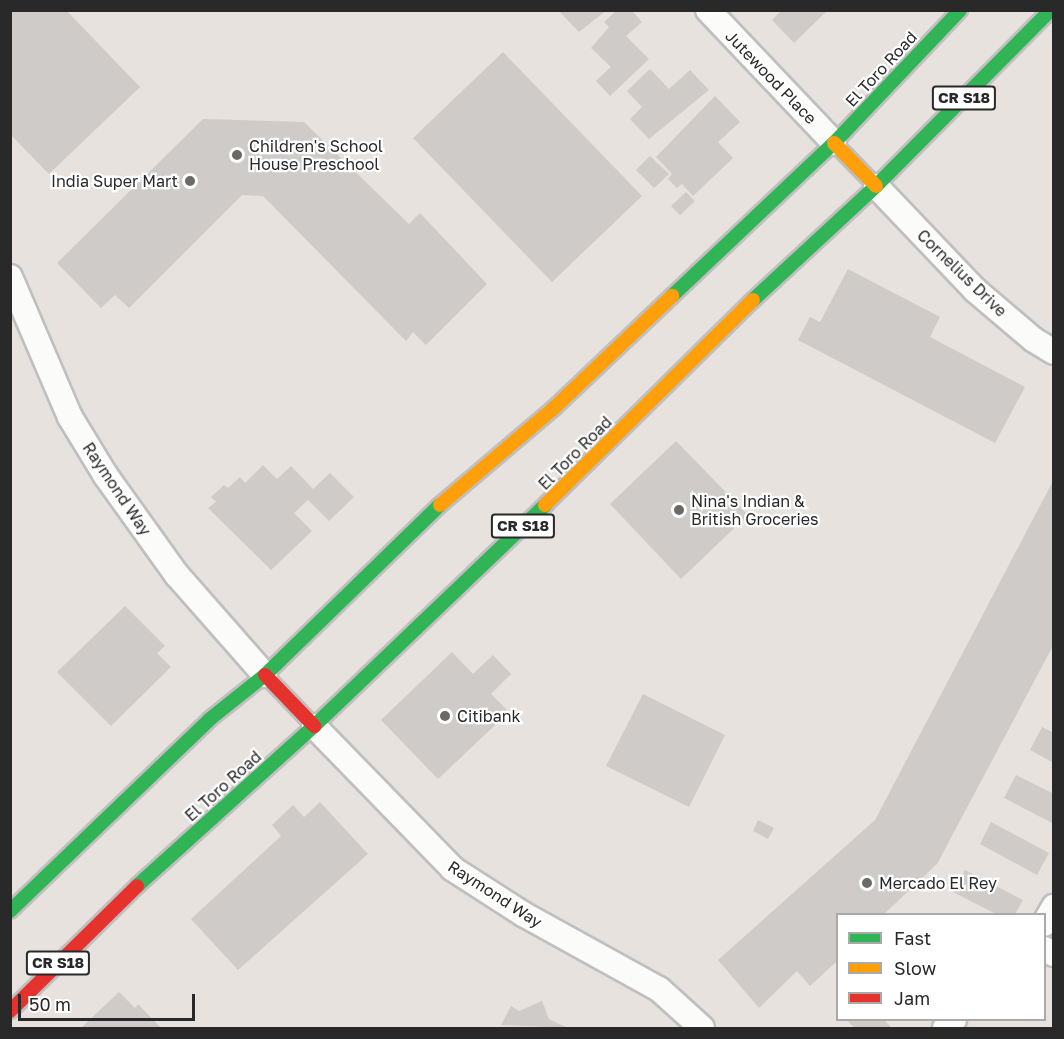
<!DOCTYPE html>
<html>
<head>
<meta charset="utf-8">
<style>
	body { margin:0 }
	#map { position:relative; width:1064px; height:1039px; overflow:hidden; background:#e7e2de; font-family:"Golos Text",sans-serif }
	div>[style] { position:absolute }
	.building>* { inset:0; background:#cecbc8 }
	.roads { filter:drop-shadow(2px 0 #c0bfc0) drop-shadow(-2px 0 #c0bfc0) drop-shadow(0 2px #c0bfc0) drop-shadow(0 -2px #c0bfc0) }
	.street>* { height:24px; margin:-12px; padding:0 12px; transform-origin:12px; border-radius:12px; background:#fbfbfa }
	.fast>* { height:14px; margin:-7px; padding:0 7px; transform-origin:7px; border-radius:7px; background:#30b455 }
	.slow>* { height:14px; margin:-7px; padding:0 7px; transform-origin:7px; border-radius:7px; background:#ff9f0a }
	.jam>* { height:14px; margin:-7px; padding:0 7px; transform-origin:7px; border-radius:7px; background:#e5322d }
	.dots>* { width:16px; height:16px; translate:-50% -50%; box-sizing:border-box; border:3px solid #fff; border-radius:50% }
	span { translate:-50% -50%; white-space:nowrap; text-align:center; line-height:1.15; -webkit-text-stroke:4.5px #fff; paint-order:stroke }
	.shield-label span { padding:2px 4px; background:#fff; border:2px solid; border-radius:4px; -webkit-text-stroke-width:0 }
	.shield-label { font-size:15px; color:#292929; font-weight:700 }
	.street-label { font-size:16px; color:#292929 }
	.poi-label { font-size:16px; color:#292929 }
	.left { translate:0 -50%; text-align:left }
	.right { translate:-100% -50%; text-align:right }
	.frame { position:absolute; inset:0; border:12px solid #292929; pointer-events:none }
	.legend { position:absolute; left:836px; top:913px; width:210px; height:108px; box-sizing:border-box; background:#fff; border:2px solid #a9a9a9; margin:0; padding:8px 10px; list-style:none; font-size:18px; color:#292929 }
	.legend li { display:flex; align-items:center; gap:12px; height:30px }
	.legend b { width:30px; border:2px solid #a9a9a9 }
	.scale { position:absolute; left:18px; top:994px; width:177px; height:27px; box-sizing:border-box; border:3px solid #292929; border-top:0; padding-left:8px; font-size:18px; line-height:21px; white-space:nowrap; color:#292929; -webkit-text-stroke:4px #fff; paint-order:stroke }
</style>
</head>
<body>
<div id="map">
	<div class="building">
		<div style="clip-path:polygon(10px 10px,66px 10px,140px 87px,49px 174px,10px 134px)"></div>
		<div style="clip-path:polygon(558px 10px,607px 10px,579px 32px)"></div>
		<div style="clip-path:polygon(617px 10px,631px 10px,642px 22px,626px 36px,649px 59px,610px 96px,596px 81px,611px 67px,591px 48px,609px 27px,604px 22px)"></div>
		<div style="clip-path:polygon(782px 10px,828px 10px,794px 43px,772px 20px)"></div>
		<div style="clip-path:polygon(503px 52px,642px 196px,552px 282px,413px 138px)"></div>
		<div style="clip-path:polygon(650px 69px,669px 89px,690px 70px,709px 90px,649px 139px,630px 119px,642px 107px,627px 91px)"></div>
		<div style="clip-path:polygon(715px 96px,740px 122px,718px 142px,733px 158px,693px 196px,682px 184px,677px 188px,668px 179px,672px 174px,656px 157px)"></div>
		<div style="clip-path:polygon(203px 119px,304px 122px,409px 224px,420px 213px,487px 284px,426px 345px,413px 332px,406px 341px,263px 196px,242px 195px,129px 308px,115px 295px,101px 308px,57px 263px)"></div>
		<div style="clip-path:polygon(650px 156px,669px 174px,654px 188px,636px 170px)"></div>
		<div style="clip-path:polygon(686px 192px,695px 201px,680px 215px,671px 206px)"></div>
		<div style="clip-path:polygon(848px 269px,940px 317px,930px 337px,1025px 387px,995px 443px,798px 340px,810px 317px,820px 322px)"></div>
		<div style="clip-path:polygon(676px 441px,748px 515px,681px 579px,610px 504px)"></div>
		<div style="clip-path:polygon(263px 465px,277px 479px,291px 466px,313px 489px,330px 473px,354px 497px,329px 521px,308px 500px,294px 513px,312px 531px,271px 570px,208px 508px,216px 502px,211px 497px,224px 485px,228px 488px,240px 477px,245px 483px)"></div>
		<div style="clip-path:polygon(1054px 479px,1054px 644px,937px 864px,884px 914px,838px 914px,838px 960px,810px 986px,797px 971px,759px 1008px,718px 960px,875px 820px)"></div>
		<div style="clip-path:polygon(125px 606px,165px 646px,157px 653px,171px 667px,111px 726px,57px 672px)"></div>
		<div style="clip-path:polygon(452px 652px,473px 674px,493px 655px,511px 674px,491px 694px,509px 712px,438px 779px,381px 720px)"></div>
		<div style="clip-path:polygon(643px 694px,725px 735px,689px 807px,606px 766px)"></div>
		<div style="clip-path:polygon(1042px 727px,1054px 733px,1054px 763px,1030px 750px)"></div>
		<div style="clip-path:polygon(1016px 775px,1054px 794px,1054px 824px,1004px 798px)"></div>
		<div style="clip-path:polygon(320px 802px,368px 854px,238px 970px,191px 919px,281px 836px,272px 825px,293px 805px,304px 817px)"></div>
		<div style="clip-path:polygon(758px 820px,774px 828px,768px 839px,753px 831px)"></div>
		<div style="clip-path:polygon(991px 822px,1049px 853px,1037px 875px,980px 844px)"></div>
		<div style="clip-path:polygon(965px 870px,1023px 900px,1015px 914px,996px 914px,953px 892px)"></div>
		<div style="clip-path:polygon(119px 992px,135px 1008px,138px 1004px,161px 1028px,81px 1028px)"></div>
		<div style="clip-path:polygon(542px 1001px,549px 1019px,568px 1028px,501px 1025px,511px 1006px,519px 1011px)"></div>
		<div style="clip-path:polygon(846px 1020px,884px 1020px,892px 1028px,855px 1028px)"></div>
	</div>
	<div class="roads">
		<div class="street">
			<div style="left:708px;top:10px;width:183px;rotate:46.5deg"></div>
			<div style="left:876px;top:186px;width:144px;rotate:46.4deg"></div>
			<div style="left:975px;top:290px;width:77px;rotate:40.3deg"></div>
			<div style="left:1034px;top:340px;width:23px;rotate:31deg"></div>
			<div style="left:10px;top:277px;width:152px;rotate:66.8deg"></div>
			<div style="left:70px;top:417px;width:69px;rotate:58.6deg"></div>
			<div style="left:106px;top:476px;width:122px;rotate:54.4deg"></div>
			<div style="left:177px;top:575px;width:133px;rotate:48.7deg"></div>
			<div style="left:314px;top:726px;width:199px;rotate:45.8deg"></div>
			<div style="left:453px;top:869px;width:83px;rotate:32.7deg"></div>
			<div style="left:523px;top:914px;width:155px;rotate:28.9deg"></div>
			<div style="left:659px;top:989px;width:58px;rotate:42.2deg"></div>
			<div style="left:1044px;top:924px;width:20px;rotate:-60deg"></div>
			<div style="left:1044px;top:949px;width:11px;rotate:27deg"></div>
			<div style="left:945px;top:1028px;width:12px;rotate:-42deg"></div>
		</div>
		<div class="fast">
			<div style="left:672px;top:296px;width:223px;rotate:-43.4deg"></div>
			<div style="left:834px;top:143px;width:183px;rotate:-46.5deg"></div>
			<div style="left:753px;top:300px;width:168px;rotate:-42.8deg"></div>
			<div style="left:876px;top:186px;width:248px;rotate:-45.2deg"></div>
			<div style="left:137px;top:886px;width:239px;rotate:-42.1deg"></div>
			<div style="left:314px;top:726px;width:320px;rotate:-43.7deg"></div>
			<div style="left:10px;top:911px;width:277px;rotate:-43.8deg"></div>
			<div style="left:210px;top:719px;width:70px;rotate:-38.7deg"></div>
			<div style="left:265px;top:675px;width:244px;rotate:-44.2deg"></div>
		</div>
		<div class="slow">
			<div style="left:834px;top:143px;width:60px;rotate:45.7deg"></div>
			<div style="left:440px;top:505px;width:150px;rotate:-40.4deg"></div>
			<div style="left:554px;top:408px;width:163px;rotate:-43.5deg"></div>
			<div style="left:545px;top:505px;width:292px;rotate:-44.6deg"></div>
		</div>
		<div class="jam">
			<div style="left:265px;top:675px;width:71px;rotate:46.1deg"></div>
			<div style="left:10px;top:1011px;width:178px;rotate:-44.5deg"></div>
		</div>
	</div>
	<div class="dots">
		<div style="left:237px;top:155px;background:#6c6a68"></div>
		<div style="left:190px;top:181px;background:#6c6a68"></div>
		<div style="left:679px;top:510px;background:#6c6a68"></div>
		<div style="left:445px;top:716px;background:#6c6a68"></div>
		<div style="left:867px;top:883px;background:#6c6a68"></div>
	</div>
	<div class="shield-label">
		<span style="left:964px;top:98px">CR S18</span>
		<span style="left:523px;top:526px">CR S18</span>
		<span style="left:58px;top:963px">CR S18</span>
	</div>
	<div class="street-label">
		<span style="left:881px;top:69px;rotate:-47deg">El Toro Road</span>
		<span style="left:771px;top:77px;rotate:46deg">Jutewood Place</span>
		<span style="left:962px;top:273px;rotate:44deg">Cornelius Drive</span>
		<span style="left:575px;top:453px;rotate:-45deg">El Toro Road</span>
		<span style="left:117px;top:489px;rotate:56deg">Raymond Way</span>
		<span style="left:223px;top:786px;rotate:-42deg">El Toro Road</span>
		<span style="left:495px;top:894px;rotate:33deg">Raymond Way</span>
	</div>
	<div class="poi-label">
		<span class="left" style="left:249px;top:155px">Children's School<br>House Preschool</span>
		<span class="right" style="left:178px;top:181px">India Super Mart</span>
		<span class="left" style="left:691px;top:510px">Nina's Indian &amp;<br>British Groceries</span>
		<span class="left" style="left:457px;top:716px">Citibank</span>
		<span class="left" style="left:879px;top:883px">Mercado El Rey</span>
	</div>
	<div class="frame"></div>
	<ul class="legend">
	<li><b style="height:8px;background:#30b455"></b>Fast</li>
	<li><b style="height:8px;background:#ff9f0a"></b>Slow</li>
	<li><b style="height:8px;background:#e5322d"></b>Jam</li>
	</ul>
	<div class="scale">50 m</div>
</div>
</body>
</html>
